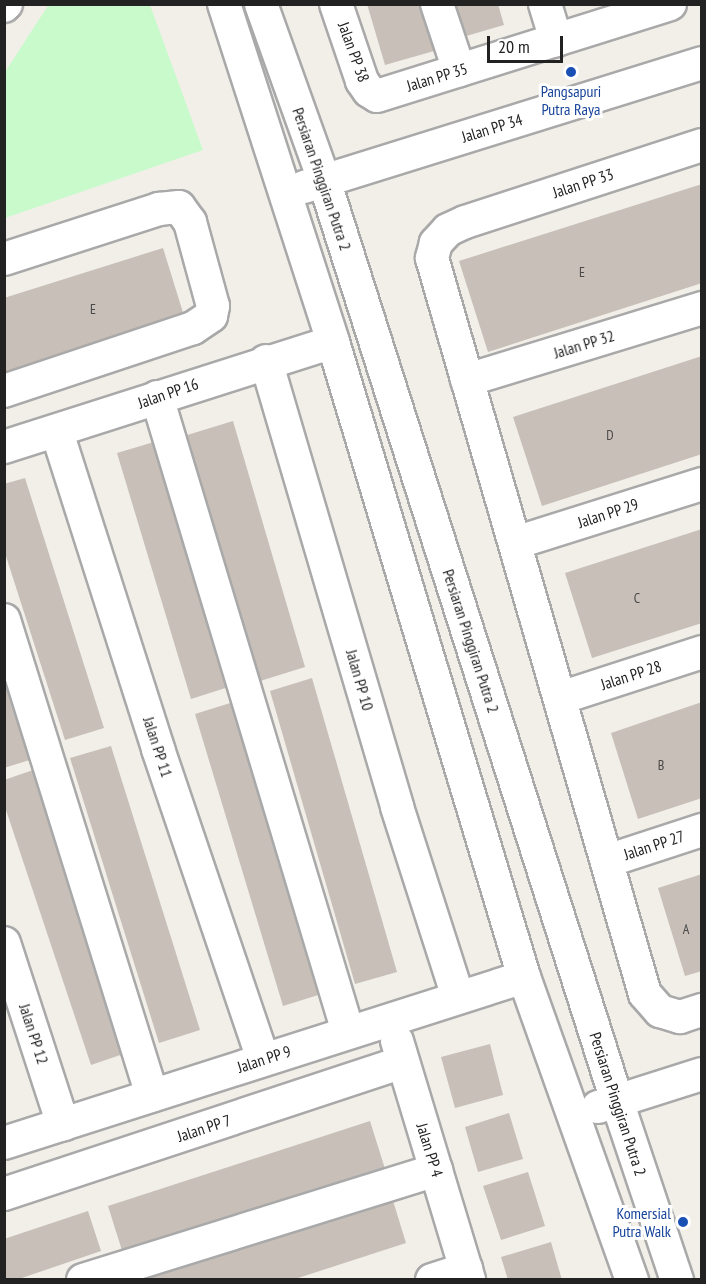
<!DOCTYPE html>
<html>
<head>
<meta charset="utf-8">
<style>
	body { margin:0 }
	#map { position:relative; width:706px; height:1284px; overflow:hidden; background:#f2efe9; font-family:"PT Sans Narrow",sans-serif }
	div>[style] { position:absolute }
	.park>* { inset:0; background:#c8facc }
	.building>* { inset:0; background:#c7bfb8 }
	.roads { filter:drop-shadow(2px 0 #a9a9a9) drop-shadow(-2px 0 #a9a9a9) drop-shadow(0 2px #a9a9a9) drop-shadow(0 -2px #a9a9a9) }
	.minor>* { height:32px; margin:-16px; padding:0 16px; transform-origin:16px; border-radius:16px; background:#fff }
	.dots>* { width:16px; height:16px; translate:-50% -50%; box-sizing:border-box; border:3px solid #fff; border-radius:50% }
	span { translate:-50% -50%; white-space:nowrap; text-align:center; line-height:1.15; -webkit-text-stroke:6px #fff; paint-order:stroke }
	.number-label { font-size:14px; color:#4b4948 }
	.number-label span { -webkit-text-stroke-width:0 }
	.street-label { font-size:16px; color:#222 }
	.transit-label { font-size:16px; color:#164399 }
	.right { translate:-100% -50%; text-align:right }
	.frame { position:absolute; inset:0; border:6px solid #222; pointer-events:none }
	.scale { position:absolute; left:487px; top:36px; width:76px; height:27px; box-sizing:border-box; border:3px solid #222; border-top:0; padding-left:8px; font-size:18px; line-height:21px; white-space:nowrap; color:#222; -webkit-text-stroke:4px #fff; paint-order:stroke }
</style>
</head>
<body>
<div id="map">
	<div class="park">
		<div style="clip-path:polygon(49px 4px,150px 5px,203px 150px,5px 218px,5px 72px)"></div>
	</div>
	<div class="building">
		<div style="clip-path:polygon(367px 4px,421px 4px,434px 51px,385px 65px)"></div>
		<div style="clip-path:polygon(445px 4px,498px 4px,504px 25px,456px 39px)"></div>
		<div style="clip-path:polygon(702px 184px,702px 283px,488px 352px,459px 261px)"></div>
		<div style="clip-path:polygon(163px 248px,185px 319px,4px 376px,4px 298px)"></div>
		<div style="clip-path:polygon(702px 356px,702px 454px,542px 506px,513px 417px)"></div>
		<div style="clip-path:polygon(233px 421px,305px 667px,257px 682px,184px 436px)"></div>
		<div style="clip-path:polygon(164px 439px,238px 684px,191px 699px,117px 453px)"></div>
		<div style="clip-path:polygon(25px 478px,104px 728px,65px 740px,4px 550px,4px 484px)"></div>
		<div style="clip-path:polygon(702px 529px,702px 623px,592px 658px,565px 573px)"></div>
		<div style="clip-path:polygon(4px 657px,36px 758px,4px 768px)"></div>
		<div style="clip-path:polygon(312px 678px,397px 972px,355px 984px,270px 691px)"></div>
		<div style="clip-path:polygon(243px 699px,331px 991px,283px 1006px,195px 714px)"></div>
		<div style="clip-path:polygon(702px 702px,702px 798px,638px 819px,611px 733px)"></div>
		<div style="clip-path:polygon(111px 746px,200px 1030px,159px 1043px,70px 758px)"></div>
		<div style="clip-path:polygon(39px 768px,132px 1051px,91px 1065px,4px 804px,4px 780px)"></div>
		<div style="clip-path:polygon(702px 874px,702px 971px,685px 976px,658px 888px)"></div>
		<div style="clip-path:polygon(490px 1044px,503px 1095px,455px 1108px,441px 1057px)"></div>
		<div style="clip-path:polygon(509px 1113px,523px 1159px,478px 1172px,465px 1127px)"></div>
		<div style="clip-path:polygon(370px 1121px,386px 1172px,124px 1257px,108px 1206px)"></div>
		<div style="clip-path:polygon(528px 1172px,545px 1226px,501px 1240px,483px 1186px)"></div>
		<div style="clip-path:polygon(390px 1191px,406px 1243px,292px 1280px,135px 1280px)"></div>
		<div style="clip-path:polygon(88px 1211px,101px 1251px,16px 1280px,4px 1280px,4px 1239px)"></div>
		<div style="clip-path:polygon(551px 1242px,562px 1280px,508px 1280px,501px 1257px)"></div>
	</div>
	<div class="roads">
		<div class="minor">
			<div style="left:224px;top:4px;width:355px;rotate:72.1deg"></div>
			<div style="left:333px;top:342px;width:663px;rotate:73.26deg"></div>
			<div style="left:524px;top:977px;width:322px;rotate:70.4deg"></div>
			<div style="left:261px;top:4px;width:187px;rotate:70.3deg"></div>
			<div style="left:324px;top:180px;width:966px;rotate:72.35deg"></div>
			<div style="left:617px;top:1101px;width:189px;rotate:71.5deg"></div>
			<div style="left:336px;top:4px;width:81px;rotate:71.3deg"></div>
			<div style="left:362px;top:81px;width:12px;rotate:55deg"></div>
			<div style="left:369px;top:91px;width:9px;rotate:32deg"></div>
			<div style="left:377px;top:96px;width:307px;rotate:-17.4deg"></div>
			<div style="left:437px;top:4px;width:70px;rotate:71.6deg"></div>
			<div style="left:545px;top:4px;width:38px;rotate:73deg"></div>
			<div style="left:4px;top:6px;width:3px;rotate:-45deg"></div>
			<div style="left:702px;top:145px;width:249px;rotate:162deg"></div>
			<div style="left:465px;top:222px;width:19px;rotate:155deg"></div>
			<div style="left:448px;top:230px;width:18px;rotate:133deg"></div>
			<div style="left:436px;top:243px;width:16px;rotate:105deg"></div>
			<div style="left:432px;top:258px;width:766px;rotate:73.86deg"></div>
			<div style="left:645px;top:994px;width:23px;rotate:49deg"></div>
			<div style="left:660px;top:1011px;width:21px;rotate:17deg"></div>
			<div style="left:680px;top:1017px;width:23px;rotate:-18deg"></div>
			<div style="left:304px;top:187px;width:417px;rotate:-17.3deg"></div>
			<div style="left:4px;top:259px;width:163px;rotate:-17.9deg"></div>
			<div style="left:159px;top:209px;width:20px;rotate:-6deg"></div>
			<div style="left:179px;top:207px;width:19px;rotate:54deg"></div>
			<div style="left:190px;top:222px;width:87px;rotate:74.7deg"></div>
			<div style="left:213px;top:306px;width:10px;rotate:101deg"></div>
			<div style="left:211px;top:316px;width:22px;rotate:146deg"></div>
			<div style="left:193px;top:328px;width:199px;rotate:161.6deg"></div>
			<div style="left:266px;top:361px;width:465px;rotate:73.6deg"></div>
			<div style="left:397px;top:807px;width:200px;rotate:72.2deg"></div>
			<div style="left:467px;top:380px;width:246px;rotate:-17deg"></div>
			<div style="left:157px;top:397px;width:663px;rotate:73.26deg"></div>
			<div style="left:57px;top:432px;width:333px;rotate:72.3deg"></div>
			<div style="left:158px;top:749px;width:328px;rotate:71.3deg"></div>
			<div style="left:4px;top:447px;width:345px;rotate:-17.7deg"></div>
			<div style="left:515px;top:543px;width:196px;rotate:-17.5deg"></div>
			<div style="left:4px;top:620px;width:498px;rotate:72.7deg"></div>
			<div style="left:560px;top:698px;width:149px;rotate:-17.9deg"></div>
			<div style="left:607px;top:861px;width:100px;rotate:-18.1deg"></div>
			<div style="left:4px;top:943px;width:191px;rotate:72deg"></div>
			<div style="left:397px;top:1041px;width:250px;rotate:73.2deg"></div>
			<div style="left:598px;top:1107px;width:109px;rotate:-17.6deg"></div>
			<div style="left:4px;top:1143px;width:546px;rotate:-17.7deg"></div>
			<div style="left:4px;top:1194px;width:420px;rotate:-18.3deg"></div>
			<div style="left:83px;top:1280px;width:370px;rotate:-17.3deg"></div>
			<div style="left:432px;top:1280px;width:36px;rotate:-18deg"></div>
		</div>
	</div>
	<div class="dots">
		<div style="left:571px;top:72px;background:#1a4fb4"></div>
		<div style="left:683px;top:1222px;background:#1a4fb4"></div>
	</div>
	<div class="number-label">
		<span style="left:582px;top:272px">E</span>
		<span style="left:93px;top:309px">E</span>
		<span style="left:610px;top:435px">D</span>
		<span style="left:637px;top:598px">C</span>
		<span style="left:661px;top:765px">B</span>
		<span style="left:686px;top:929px">A</span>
	</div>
	<div class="street-label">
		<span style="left:354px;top:52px;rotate:70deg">Jalan PP 38</span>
		<span style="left:437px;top:77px;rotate:-17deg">Jalan PP 35</span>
		<span style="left:492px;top:128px;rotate:-17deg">Jalan PP 34</span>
		<span style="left:322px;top:179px;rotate:71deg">Persiaran Pinggiran Putra 2</span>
		<span style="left:583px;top:183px;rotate:-18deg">Jalan PP 33</span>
		<span style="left:584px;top:344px;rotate:-17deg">Jalan PP 32</span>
		<span style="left:168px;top:393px;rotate:-19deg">Jalan PP 16</span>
		<span style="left:608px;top:513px;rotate:-18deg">Jalan PP 29</span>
		<span style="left:471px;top:641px;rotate:72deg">Persiaran Pinggiran Putra 2</span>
		<span style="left:631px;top:675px;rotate:-18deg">Jalan PP 28</span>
		<span style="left:360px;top:680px;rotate:74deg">Jalan PP 10</span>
		<span style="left:158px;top:747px;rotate:72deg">Jalan PP 11</span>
		<span style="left:654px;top:845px;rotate:-18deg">Jalan PP 27</span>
		<span style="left:34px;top:1034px;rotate:72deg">Jalan PP 12</span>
		<span style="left:264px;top:1059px;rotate:-18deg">Jalan PP 9</span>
		<span style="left:618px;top:1104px;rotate:72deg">Persiaran Pinggiran Putra 2</span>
		<span style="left:204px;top:1128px;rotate:-18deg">Jalan PP 7</span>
		<span style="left:430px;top:1150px;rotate:73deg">Jalan PP 4</span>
	</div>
	<div class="transit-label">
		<span style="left:571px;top:100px">Pangsapuri<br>Putra Raya</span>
		<span class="right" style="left:671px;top:1222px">Komersial<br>Putra Walk</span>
	</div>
	<div class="frame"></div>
	<div class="scale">20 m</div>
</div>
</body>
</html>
